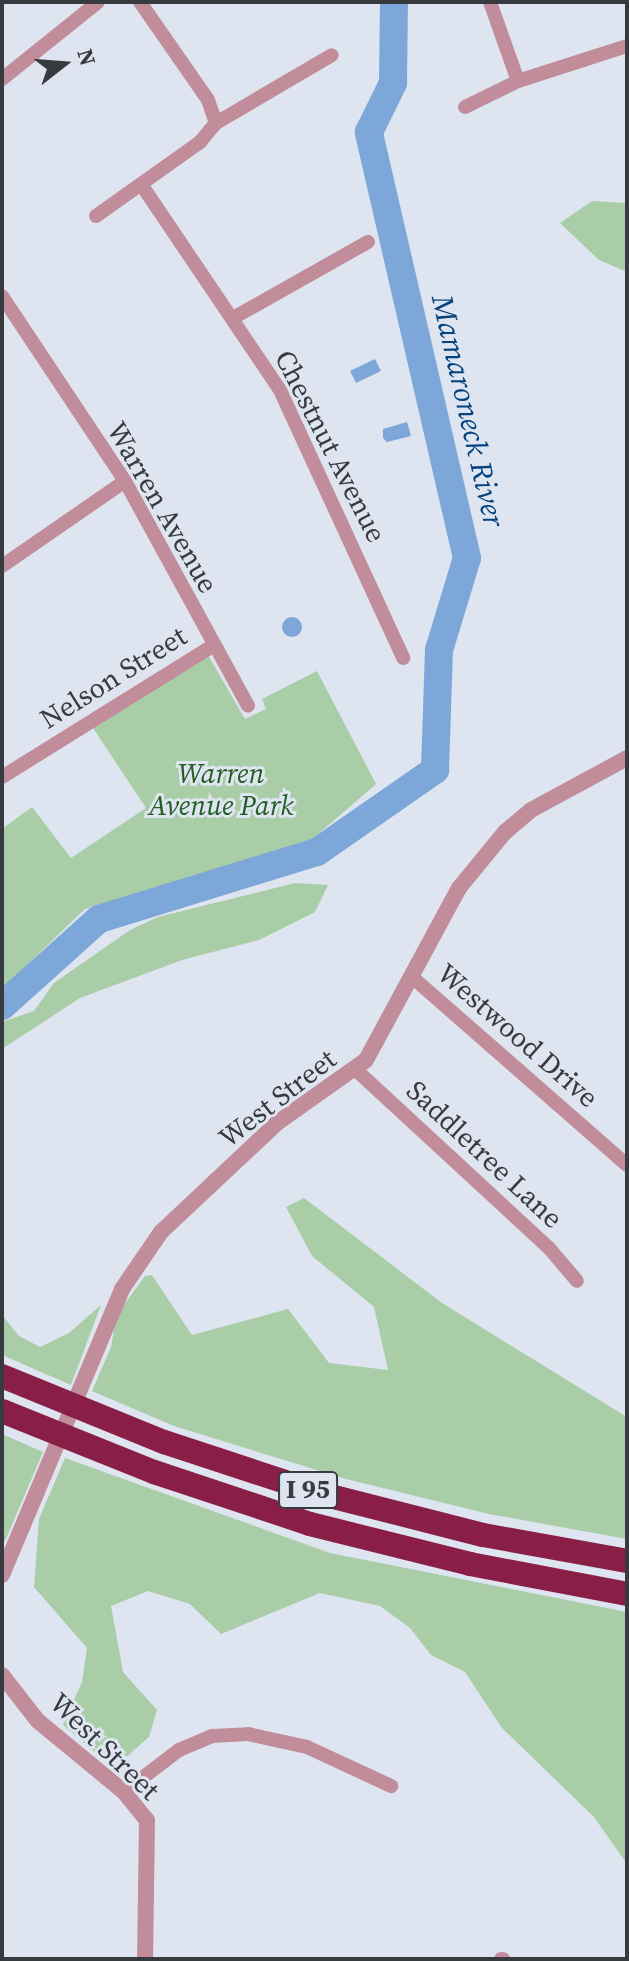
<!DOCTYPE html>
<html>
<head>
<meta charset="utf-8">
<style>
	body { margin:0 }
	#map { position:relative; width:629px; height:1961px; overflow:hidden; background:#dee5f0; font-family:"Source Serif 4",serif }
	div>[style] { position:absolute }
	.green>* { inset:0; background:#a9cda6 }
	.water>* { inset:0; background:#7da7d8 }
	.round { border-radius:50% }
	.river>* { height:28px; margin:-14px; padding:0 14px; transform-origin:14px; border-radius:14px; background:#7da7d8 }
	.minor>* { height:14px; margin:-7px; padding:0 7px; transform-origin:7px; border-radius:7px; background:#c18d9a }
	.tertiary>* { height:16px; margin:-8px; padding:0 8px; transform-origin:8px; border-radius:8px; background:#c18d9a }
	.motorway>* { height:24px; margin:-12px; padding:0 12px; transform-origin:12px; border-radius:12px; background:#891e47 }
	span { translate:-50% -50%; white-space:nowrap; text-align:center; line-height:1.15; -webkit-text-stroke:6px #dee5f0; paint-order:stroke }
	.shield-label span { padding:2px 6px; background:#dee5f0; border:2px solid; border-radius:6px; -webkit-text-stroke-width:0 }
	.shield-label { font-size:26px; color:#373a3e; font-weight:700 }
	.street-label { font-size:28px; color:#373a3e }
	.park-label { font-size:28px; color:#215e1f; font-style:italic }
	.water-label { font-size:30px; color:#04437e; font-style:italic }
	.frame { position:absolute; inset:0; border:4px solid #373a3e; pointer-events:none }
	.north { position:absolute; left:24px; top:24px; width:80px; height:80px; -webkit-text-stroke:6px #dee5f0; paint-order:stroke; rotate:73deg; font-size:22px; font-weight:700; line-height:32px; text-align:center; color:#373a3e }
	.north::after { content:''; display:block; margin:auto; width:28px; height:36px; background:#373a3e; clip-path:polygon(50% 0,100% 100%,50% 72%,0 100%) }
</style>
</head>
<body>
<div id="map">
	<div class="green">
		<div style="clip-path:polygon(592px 201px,627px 203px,627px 272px,599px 260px,560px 223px)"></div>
		<div style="clip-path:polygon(208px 655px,245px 719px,266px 709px,262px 699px,317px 671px,376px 784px,309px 842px,85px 909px,2px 989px,2px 829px,32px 807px,71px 858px,146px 808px,93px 728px)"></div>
		<div style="clip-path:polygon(295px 883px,328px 885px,315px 912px,259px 940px,182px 960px,80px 998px,2px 1049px,2px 1022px,34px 1011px,54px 983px,130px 930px,158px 917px)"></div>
		<div style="clip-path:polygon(304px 1198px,442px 1303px,627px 1417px,627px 1539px,489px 1514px,346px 1479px,174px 1426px,92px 1391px,111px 1347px,117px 1314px,145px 1276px,152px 1275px,192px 1335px,288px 1309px,329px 1363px,388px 1370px,374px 1307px,312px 1256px,286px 1207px)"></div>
		<div style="clip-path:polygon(101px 1305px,71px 1385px,2px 1355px,2px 1315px,19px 1336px,40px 1347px,69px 1333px)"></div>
		<div style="clip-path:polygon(2px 1434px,43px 1452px,5px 1541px,2px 1539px)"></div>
		<div style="clip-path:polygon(65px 1458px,330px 1553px,627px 1612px,627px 1864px,594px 1817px,502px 1728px,465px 1672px,431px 1655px,410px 1628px,380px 1606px,320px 1593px,221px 1634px,190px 1604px,148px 1591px,111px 1606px,123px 1672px,157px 1710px,149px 1737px,125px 1758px,101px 1757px,63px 1725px,82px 1682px,87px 1648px,34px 1587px,39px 1519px)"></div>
	</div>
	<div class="water">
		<div style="clip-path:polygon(375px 359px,381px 371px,356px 383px,350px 371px)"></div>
		<div style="clip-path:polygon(407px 422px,411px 436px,387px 442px,383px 438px,383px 429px)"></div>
		<div class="round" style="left:282px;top:617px;width:20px;height:20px"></div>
	</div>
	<div class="river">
		<div style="left:2px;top:1006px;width:130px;rotate:-41.9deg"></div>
		<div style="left:99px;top:919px;width:228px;rotate:-17.1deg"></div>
		<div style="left:317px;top:852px;width:144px;rotate:-34.8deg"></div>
		<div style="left:435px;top:770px;width:120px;rotate:-88.1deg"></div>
		<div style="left:439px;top:650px;width:96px;rotate:-73.1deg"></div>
		<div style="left:467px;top:558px;width:437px;rotate:-103deg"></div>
		<div style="left:369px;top:132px;width:55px;rotate:-63.9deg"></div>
		<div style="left:393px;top:83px;width:81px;rotate:-89.3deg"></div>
	</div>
	<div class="minor">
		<div style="left:140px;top:2px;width:119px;rotate:55.2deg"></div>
		<div style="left:208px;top:100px;width:24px;rotate:71deg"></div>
		<div style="left:490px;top:2px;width:84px;rotate:70.5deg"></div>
		<div style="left:2px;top:79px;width:123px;rotate:-38.7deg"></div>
		<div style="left:465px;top:107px;width:59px;rotate:-26.1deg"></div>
		<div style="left:518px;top:81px;width:114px;rotate:-17.8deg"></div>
		<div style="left:143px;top:187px;width:245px;rotate:56deg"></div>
		<div style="left:280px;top:390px;width:295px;rotate:65.3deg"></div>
		<div style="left:96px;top:216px;width:128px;rotate:-35.4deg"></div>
		<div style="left:200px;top:142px;width:25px;rotate:-50deg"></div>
		<div style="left:216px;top:123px;width:134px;rotate:-30.4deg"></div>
		<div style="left:2px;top:296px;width:222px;rotate:56.4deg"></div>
		<div style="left:125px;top:481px;width:256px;rotate:61.3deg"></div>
		<div style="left:233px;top:318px;width:155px;rotate:-29.4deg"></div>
		<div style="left:2px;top:566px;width:150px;rotate:-34.6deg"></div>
		<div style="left:2px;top:777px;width:246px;rotate:-31.9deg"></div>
		<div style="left:411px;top:976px;width:287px;rotate:41.2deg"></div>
		<div style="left:355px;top:1069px;width:264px;rotate:42.7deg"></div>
		<div style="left:549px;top:1248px;width:43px;rotate:49.7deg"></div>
		<div style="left:124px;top:1792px;width:69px;rotate:-37.4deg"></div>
		<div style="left:179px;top:1750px;width:36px;rotate:-23deg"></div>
		<div style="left:212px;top:1736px;width:36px;rotate:-3deg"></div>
		<div style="left:248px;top:1734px;width:60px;rotate:12.4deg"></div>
		<div style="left:307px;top:1747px;width:93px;rotate:24.9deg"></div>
		<div style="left:501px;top:1959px;width:2px"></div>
	</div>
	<div class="tertiary">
		<div style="left:2px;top:1575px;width:310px;rotate:-67.2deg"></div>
		<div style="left:122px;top:1289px;width:69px;rotate:-55.6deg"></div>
		<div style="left:161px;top:1232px;width:159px;rotate:-43.2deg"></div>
		<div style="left:277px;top:1123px;width:109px;rotate:-35.3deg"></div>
		<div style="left:366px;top:1060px;width:196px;rotate:-61.6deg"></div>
		<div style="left:459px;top:888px;width:72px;rotate:-50.6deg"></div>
		<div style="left:505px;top:832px;width:34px;rotate:-40deg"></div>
		<div style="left:531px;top:810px;width:109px;rotate:-28.4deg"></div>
		<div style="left:2px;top:1675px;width:58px;rotate:52deg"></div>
		<div style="left:38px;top:1721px;width:112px;rotate:39.5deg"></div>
		<div style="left:124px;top:1792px;width:36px;rotate:51deg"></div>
		<div style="left:147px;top:1820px;width:139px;rotate:90.8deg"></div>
	</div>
	<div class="motorway">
		<div style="left:2px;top:1376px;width:175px;rotate:22.2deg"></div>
		<div style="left:164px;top:1442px;width:166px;rotate:18.2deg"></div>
		<div style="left:322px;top:1494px;width:166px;rotate:14.3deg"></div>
		<div style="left:483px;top:1535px;width:146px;rotate:10.2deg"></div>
		<div style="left:2px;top:1411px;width:164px;rotate:21.9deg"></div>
		<div style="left:154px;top:1472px;width:164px;rotate:18.4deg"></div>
		<div style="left:310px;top:1524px;width:165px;rotate:14deg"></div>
		<div style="left:470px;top:1564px;width:160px;rotate:10.8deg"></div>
	</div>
	<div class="shield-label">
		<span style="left:308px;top:1490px">I 95</span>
	</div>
	<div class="street-label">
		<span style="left:331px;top:446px;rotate:63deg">Chestnut Avenue</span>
		<span style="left:163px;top:507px;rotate:60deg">Warren Avenue</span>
		<span style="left:113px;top:677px;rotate:-32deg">Nelson Street</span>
		<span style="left:518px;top:1035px;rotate:41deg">Westwood Drive</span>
		<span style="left:277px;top:1098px;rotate:-38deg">West Street</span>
		<span style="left:485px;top:1154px;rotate:43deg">Saddletree Lane</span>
		<span style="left:105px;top:1746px;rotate:44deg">West Street</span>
	</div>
	<div class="park-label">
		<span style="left:221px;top:789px">Warren<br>Avenue Park</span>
	</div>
	<div class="water-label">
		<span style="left:468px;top:411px;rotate:77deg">Mamaroneck River</span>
	</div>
	<div class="frame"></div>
	<div class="north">N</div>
</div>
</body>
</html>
